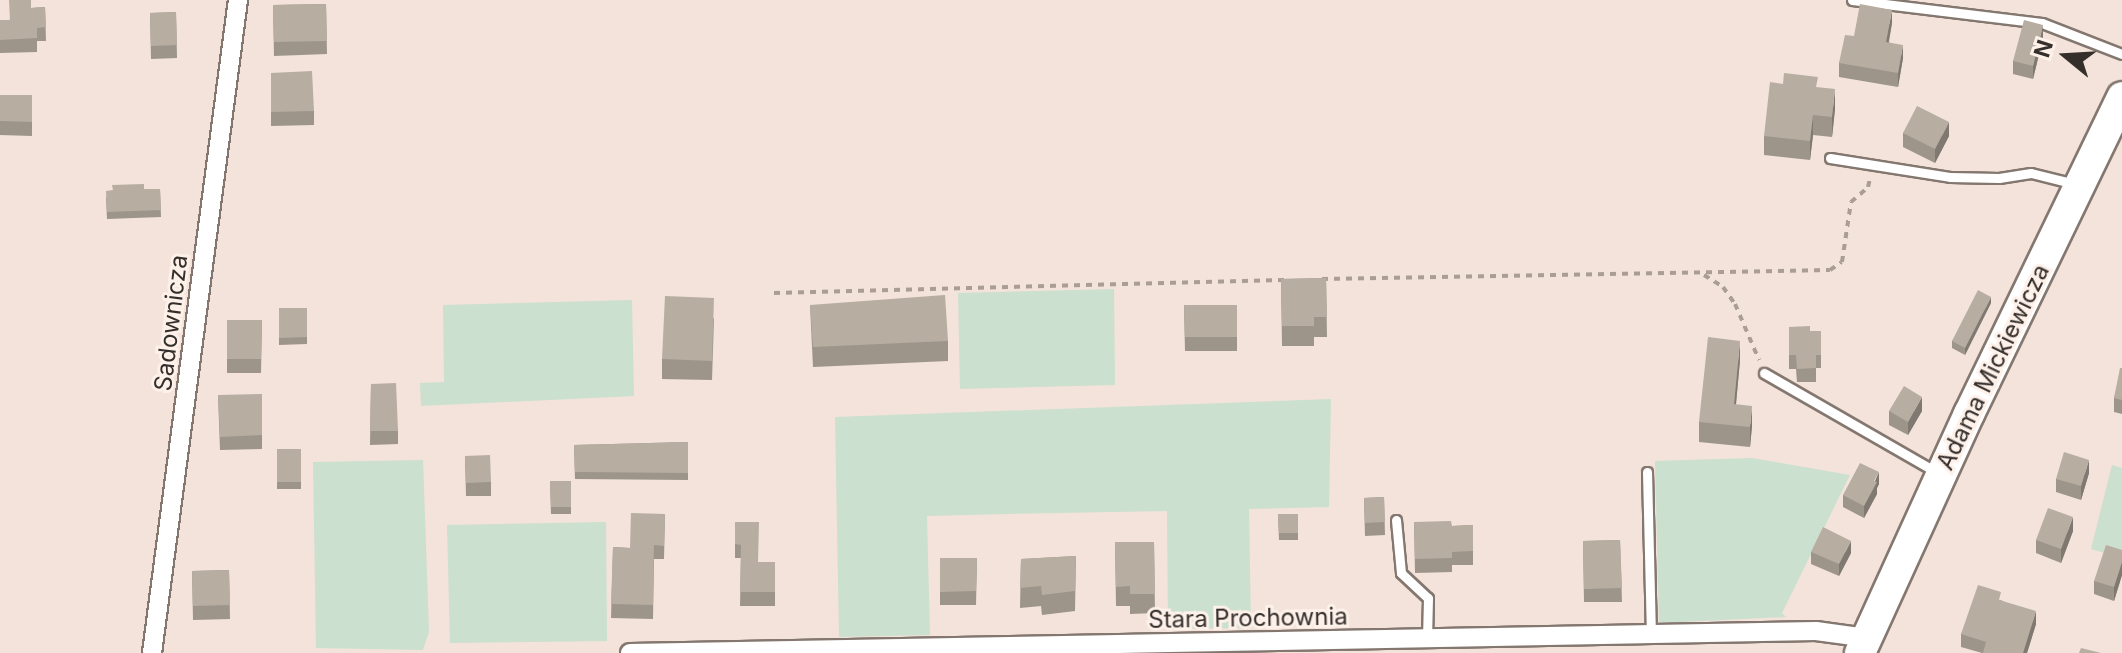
<!DOCTYPE html>
<html>
<head>
<meta charset="utf-8">
<style>
	body { margin:0 }
	#map { position:relative; width:2122px; height:653px; overflow:hidden; background:#f3e3da; font-family:Inter,sans-serif }
	div>[style] { position:absolute }
	.green>* { inset:0; background:#cbe0cf }
	.path>* { height:4px; margin-top:-2px; transform-origin:0; background:repeating-linear-gradient(90deg,#a99d96 0 6px,transparent 0 12px) }
	.roads { filter:drop-shadow(2px 0 #84776f) drop-shadow(-2px 0 #84776f) drop-shadow(0 2px #84776f) drop-shadow(0 -2px #84776f) }
	.service>* { height:9px; margin:-4.5px; padding:0 4.5px; transform-origin:4.5px; border-radius:4.5px; background:#fff }
	.minor>* { height:18px; margin:-9px; padding:0 9px; transform-origin:9px; border-radius:9px; background:#fff }
	.primary>* { height:30px; margin:-15px; padding:0 15px; transform-origin:15px; border-radius:15px; background:#fff }
	.wall>* { inset:0; background:#9d958a }
	.shaded-wall>* { inset:0; background:#807971 }
	.building>* { inset:0; background:#b7ada1 }
	span { translate:-50% -50%; white-space:nowrap; text-align:center; line-height:1.15; -webkit-text-stroke:6px #fef1ea; paint-order:stroke }
	.street-label { font-size:24px; color:#352f2c }
	.north { position:absolute; left:2026px; top:16px; width:80px; height:80px; -webkit-text-stroke:6px #fef1ea; paint-order:stroke; rotate:288deg; font-size:22px; font-weight:700; line-height:32px; text-align:center; color:#352f2c }
	.north::after { content:''; display:block; margin:auto; width:28px; height:36px; background:#352f2c; clip-path:polygon(50% 0,100% 100%,50% 72%,0 100%) }
</style>
</head>
<body>
<div id="map">
	<div class="green">
		<div style="clip-path:polygon(1114px 289px,1115px 385px,960px 389px,958px 293px)"></div>
		<div style="clip-path:polygon(632px 300px,634px 396px,421px 406px,420px 383px,444px 382px,443px 305px)"></div>
		<div style="clip-path:polygon(1331px 399px,1329px 507px,1249px 509px,1251px 628px,1168px 629px,1167px 511px,1007px 514px,927px 516px,930px 635px,839px 637px,835px 417px)"></div>
		<div style="clip-path:polygon(1752px 458px,1850px 475px,1782px 613px,1786px 617px,1659px 623px,1655px 461px)"></div>
		<div style="clip-path:polygon(423px 460px,429px 632px,423px 650px,316px 648px,313px 462px)"></div>
		<div style="clip-path:polygon(2112px 465px,2122px 468px,2122px 558px,2091px 549px)"></div>
		<div style="clip-path:polygon(606px 522px,607px 641px,450px 643px,447px 525px)"></div>
	</div>
	<div class="path">
		<div style="left:1704px;top:275px;width:22px;rotate:32deg"></div>
		<div style="left:1723px;top:287px;width:21px;rotate:55deg"></div>
		<div style="left:1735px;top:304px;width:61px;rotate:66.8deg"></div>
		<div style="left:1322px;top:279px;width:508px;rotate:-1.01deg"></div>
		<div style="left:1830px;top:270px;width:14px;rotate:-34deg"></div>
		<div style="left:1842px;top:262px;width:61px;rotate:-81.5deg"></div>
		<div style="left:1851px;top:202px;width:23px;rotate:-41deg"></div>
		<div style="left:1868px;top:187px;width:9px;rotate:-77deg"></div>
		<div style="left:774px;top:293px;width:511px;rotate:-1.46deg"></div>
	</div>
	<div class="roads">
		<div class="service">
			<div style="left:1852px;top:0;width:191px;rotate:6.9deg"></div>
			<div style="left:2042px;top:23px;width:86px;rotate:21.2deg"></div>
			<div style="left:1830px;top:158px;width:121px;rotate:9deg"></div>
			<div style="left:1950px;top:177px;width:49px;rotate:1.2deg"></div>
			<div style="left:1999px;top:178px;width:32px;rotate:-9deg"></div>
			<div style="left:2031px;top:173px;width:45px;rotate:14deg"></div>
			<div style="left:1764px;top:373px;width:201px;rotate:29.9deg"></div>
			<div style="left:1647px;top:472px;width:162px;rotate:88.6deg"></div>
			<div style="left:1396px;top:520px;width:53px;rotate:84.6deg"></div>
			<div style="left:1401px;top:573px;width:37px;rotate:43deg"></div>
			<div style="left:1428px;top:598px;width:42px;rotate:91.4deg"></div>
		</div>
		<div class="minor">
			<div style="left:152px;top:653px;width:659px;rotate:-82.5deg"></div>
			<div style="left:630px;top:653px;width:1186px;rotate:-1.06deg"></div>
			<div style="left:1816px;top:631px;width:51px;rotate:7.8deg"></div>
		</div>
		<div class="primary">
			<div style="left:1860px;top:653px;width:263px;rotate:-65.5deg"></div>
			<div style="left:1969px;top:414px;width:352px;rotate:-64.2deg"></div>
		</div>
	</div>
	<div class="wall">
		<div style="clip-path:polygon(326px 4px,327px 54px,274px 56px,273px 5px)"></div>
		<div style="clip-path:polygon(45px 7px,46px 41px,37px 41px,37px 52px,0 53px,0 20px,9px 20px,31px 8px)"></div>
		<div style="clip-path:polygon(176px 12px,177px 58px,151px 59px,150px 13px)"></div>
		<div style="clip-path:polygon(1892px 23px,1889px 42px,1903px 58px,1898px 87px,1839px 77px,1839px 63px,1854px 36px)"></div>
		<div style="clip-path:polygon(2043px 38px,2033px 79px,2013px 74px,2013px 61px)"></div>
		<div style="clip-path:polygon(271px 73px,314px 111px,314px 125px,271px 126px)"></div>
		<div style="clip-path:polygon(1818px 88px,1835px 109px,1832px 137px,1813px 135px,1810px 160px,1764px 155px,1764px 136px)"></div>
		<div style="clip-path:polygon(0 95px,32px 95px,32px 136px,0 135px)"></div>
		<div style="clip-path:polygon(1903px 133px,1949px 136px,1935px 163px,1903px 147px)"></div>
		<div style="clip-path:polygon(144px 189px,160px 189px,161px 217px,107px 219px,106px 197px)"></div>
		<div style="clip-path:polygon(1326px 278px,1327px 337px,1314px 337px,1314px 346px,1282px 346px,1281px 279px)"></div>
		<div style="clip-path:polygon(1991px 303px,1965px 355px,1952px 348px,1952px 341px)"></div>
		<div style="clip-path:polygon(810px 305px,948px 341px,948px 361px,813px 367px)"></div>
		<div style="clip-path:polygon(1184px 305px,1237px 305px,1237px 351px,1185px 351px)"></div>
		<div style="clip-path:polygon(279px 308px,307px 308px,307px 344px,279px 345px)"></div>
		<div style="clip-path:polygon(714px 318px,712px 380px,662px 379px,662px 359px)"></div>
		<div style="clip-path:polygon(227px 320px,262px 320px,261px 373px,227px 373px)"></div>
		<div style="clip-path:polygon(1789px 327px,1810px 331px,1821px 331px,1821px 368px,1816px 368px,1816px 382px,1797px 382px,1796px 369px,1789px 369px)"></div>
		<div style="clip-path:polygon(1740px 360px,1736px 405px,1752px 426px,1750px 447px,1699px 442px,1699px 422px)"></div>
		<div style="clip-path:polygon(2122px 368px,2122px 414px,2114px 412px,2114px 398px)"></div>
		<div style="clip-path:polygon(371px 384px,398px 431px,398px 444px,370px 445px)"></div>
		<div style="clip-path:polygon(218px 395px,262px 435px,262px 449px,220px 450px)"></div>
		<div style="clip-path:polygon(1889px 411px,1922px 411px,1908px 435px,1889px 425px)"></div>
		<div style="clip-path:polygon(688px 442px,688px 480px,575px 479px,574px 445px)"></div>
		<div style="clip-path:polygon(277px 449px,301px 449px,301px 489px,277px 489px)"></div>
		<div style="clip-path:polygon(465px 456px,491px 482px,491px 496px,466px 496px)"></div>
		<div style="clip-path:polygon(2089px 473px,2081px 500px,2056px 492px,2056px 479px)"></div>
		<div style="clip-path:polygon(550px 481px,571px 481px,571px 514px,551px 514px)"></div>
		<div style="clip-path:polygon(1879px 484px,1877px 488px,1877px 494px,1864px 518px,1843px 507px,1843px 495px)"></div>
		<div style="clip-path:polygon(1384px 497px,1385px 535px,1365px 536px,1364px 498px)"></div>
		<div style="clip-path:polygon(665px 514px,664px 559px,654px 559px,653px 619px,611px 618px,613px 547px,630px 548px)"></div>
		<div style="clip-path:polygon(1278px 514px,1298px 514px,1298px 540px,1279px 540px)"></div>
		<div style="clip-path:polygon(735px 522px,758px 562px,775px 562px,775px 606px,740px 606px,741px 558px,735px 558px)"></div>
		<div style="clip-path:polygon(1414px 522px,1452px 526px,1473px 525px,1473px 565px,1452px 565px,1452px 572px,1415px 573px)"></div>
		<div style="clip-path:polygon(2073px 531px,2061px 563px,2036px 553px,2036px 540px)"></div>
		<div style="clip-path:polygon(1620px 540px,1622px 602px,1584px 602px,1583px 541px)"></div>
		<div style="clip-path:polygon(1115px 542px,1154px 542px,1155px 613px,1130px 614px,1130px 606px,1116px 606px)"></div>
		<div style="clip-path:polygon(2122px 550px,2122px 575px,2114px 601px,2094px 594px,2094px 581px)"></div>
		<div style="clip-path:polygon(1811px 552px,1851px 553px,1839px 576px,1811px 564px)"></div>
		<div style="clip-path:polygon(1076px 556px,1075px 611px,1042px 615px,1041px 606px,1020px 608px,1021px 559px)"></div>
		<div style="clip-path:polygon(940px 558px,977px 558px,976px 605px,940px 605px)"></div>
		<div style="clip-path:polygon(229px 570px,230px 619px,193px 620px,192px 571px)"></div>
		<div style="clip-path:polygon(2001px 600px,2036px 624px,2027px 653px,1982px 653px,1961px 647px,1961px 634px)"></div>
	</div>
	<div class="shaded-wall">
		<div style="clip-path:polygon(1892px 10px,1892px 23px,1886px 55px,1886px 42px)"></div>
		<div style="clip-path:polygon(2043px 25px,2043px 38px,2033px 79px,2033px 66px)"></div>
		<div style="clip-path:polygon(1903px 45px,1903px 58px,1898px 87px,1898px 73px)"></div>
		<div style="clip-path:polygon(1835px 89px,1835px 109px,1832px 137px,1832px 117px)"></div>
		<div style="clip-path:polygon(1813px 115px,1813px 135px,1810px 160px,1810px 141px)"></div>
		<div style="clip-path:polygon(1949px 122px,1949px 136px,1935px 163px,1935px 149px)"></div>
		<div style="clip-path:polygon(1991px 297px,1991px 303px,1965px 355px,1965px 348px)"></div>
		<div style="clip-path:polygon(1740px 341px,1740px 360px,1734px 424px,1734px 404px)"></div>
		<div style="clip-path:polygon(1922px 397px,1922px 411px,1908px 435px,1908px 422px)"></div>
		<div style="clip-path:polygon(1752px 406px,1752px 426px,1750px 447px,1750px 427px)"></div>
		<div style="clip-path:polygon(2089px 460px,2089px 473px,2081px 500px,2081px 486px)"></div>
		<div style="clip-path:polygon(1879px 472px,1879px 484px,1877px 488px,1877px 494px,1864px 518px,1864px 506px)"></div>
		<div style="clip-path:polygon(2073px 517px,2073px 531px,2061px 563px,2061px 549px)"></div>
		<div style="clip-path:polygon(1851px 541px,1851px 553px,1839px 576px,1839px 564px)"></div>
		<div style="clip-path:polygon(2122px 562px,2122px 575px,2114px 601px,2114px 587px)"></div>
		<div style="clip-path:polygon(2036px 611px,2036px 624px,2027px 653px,2023px 653px)"></div>
	</div>
	<div class="building">
		<div style="clip-path:polygon(9px 0,31px 0,31px 8px,45px 7px,46px 27px,37px 28px,37px 38px,0 40px,0 20px,10px 20px)"></div>
		<div style="clip-path:polygon(326px 4px,327px 41px,274px 42px,273px 5px)"></div>
		<div style="clip-path:polygon(1860px 4px,1892px 10px,1886px 42px,1903px 45px,1898px 73px,1839px 63px,1845px 35px,1854px 36px)"></div>
		<div style="clip-path:polygon(176px 12px,177px 45px,151px 46px,150px 13px)"></div>
		<div style="clip-path:polygon(2024px 20px,2043px 25px,2033px 66px,2013px 61px)"></div>
		<div style="clip-path:polygon(312px 71px,314px 111px,271px 112px,271px 73px)"></div>
		<div style="clip-path:polygon(1784px 73px,1818px 77px,1816px 87px,1835px 89px,1832px 117px,1813px 115px,1810px 141px,1764px 136px,1770px 82px,1783px 84px)"></div>
		<div style="clip-path:polygon(0 95px,32px 95px,32px 122px,0 121px)"></div>
		<div style="clip-path:polygon(1917px 106px,1949px 122px,1935px 149px,1903px 133px)"></div>
		<div style="clip-path:polygon(144px 184px,144px 189px,160px 189px,161px 210px,107px 212px,106px 191px,113px 190px,112px 185px)"></div>
		<div style="clip-path:polygon(1326px 278px,1327px 317px,1314px 317px,1314px 326px,1282px 326px,1281px 279px)"></div>
		<div style="clip-path:polygon(1978px 290px,1991px 297px,1965px 348px,1952px 341px)"></div>
		<div style="clip-path:polygon(945px 295px,948px 341px,813px 347px,810px 305px)"></div>
		<div style="clip-path:polygon(665px 296px,714px 298px,712px 361px,662px 359px)"></div>
		<div style="clip-path:polygon(1184px 305px,1237px 305px,1237px 337px,1185px 337px)"></div>
		<div style="clip-path:polygon(279px 308px,307px 308px,307px 337px,279px 338px)"></div>
		<div style="clip-path:polygon(227px 320px,262px 320px,261px 359px,227px 359px)"></div>
		<div style="clip-path:polygon(1810px 326px,1810px 331px,1821px 331px,1821px 355px,1816px 355px,1816px 368px,1797px 369px,1796px 355px,1789px 355px,1789px 327px)"></div>
		<div style="clip-path:polygon(1708px 337px,1740px 341px,1734px 404px,1752px 406px,1750px 427px,1699px 422px)"></div>
		<div style="clip-path:polygon(2120px 368px,2122px 368px,2122px 400px,2114px 398px)"></div>
		<div style="clip-path:polygon(396px 383px,398px 431px,370px 431px,371px 384px)"></div>
		<div style="clip-path:polygon(1904px 386px,1922px 397px,1908px 422px,1889px 411px)"></div>
		<div style="clip-path:polygon(262px 394px,262px 435px,220px 437px,218px 395px)"></div>
		<div style="clip-path:polygon(688px 442px,688px 473px,575px 472px,574px 445px)"></div>
		<div style="clip-path:polygon(277px 449px,301px 449px,301px 482px,277px 482px)"></div>
		<div style="clip-path:polygon(2064px 452px,2089px 460px,2081px 486px,2056px 479px)"></div>
		<div style="clip-path:polygon(490px 455px,491px 482px,466px 483px,465px 456px)"></div>
		<div style="clip-path:polygon(1860px 463px,1879px 472px,1874px 481px,1877px 482px,1864px 506px,1843px 495px)"></div>
		<div style="clip-path:polygon(550px 481px,571px 481px,571px 507px,551px 507px)"></div>
		<div style="clip-path:polygon(1384px 497px,1385px 522px,1365px 523px,1364px 498px)"></div>
		<div style="clip-path:polygon(2048px 508px,2073px 517px,2061px 549px,2036px 540px)"></div>
		<div style="clip-path:polygon(631px 513px,665px 514px,664px 546px,654px 545px,653px 605px,611px 604px,613px 547px,630px 548px)"></div>
		<div style="clip-path:polygon(1278px 514px,1298px 514px,1298px 533px,1279px 533px)"></div>
		<div style="clip-path:polygon(1451px 521px,1452px 526px,1473px 525px,1473px 551px,1452px 552px,1452px 558px,1415px 559px,1414px 522px)"></div>
		<div style="clip-path:polygon(735px 522px,759px 522px,758px 562px,775px 562px,775px 592px,740px 592px,741px 545px,735px 544px)"></div>
		<div style="clip-path:polygon(1823px 527px,1851px 541px,1839px 564px,1811px 552px)"></div>
		<div style="clip-path:polygon(1620px 540px,1622px 588px,1584px 589px,1583px 541px)"></div>
		<div style="clip-path:polygon(1115px 542px,1154px 542px,1155px 594px,1130px 594px,1130px 586px,1116px 587px)"></div>
		<div style="clip-path:polygon(2106px 545px,2122px 550px,2122px 562px,2114px 587px,2094px 581px)"></div>
		<div style="clip-path:polygon(1076px 556px,1075px 591px,1042px 595px,1041px 586px,1020px 588px,1021px 559px)"></div>
		<div style="clip-path:polygon(940px 558px,977px 558px,976px 591px,940px 592px)"></div>
		<div style="clip-path:polygon(229px 570px,230px 605px,193px 606px,192px 571px)"></div>
		<div style="clip-path:polygon(1978px 585px,2001px 592px,1999px 600px,2036px 611px,2023px 653px,1983px 653px,1986px 642px,1961px 634px)"></div>
		<div style="clip-path:polygon(2081px 648px,2101px 653px,2079px 653px)"></div>
	</div>
	<div class="street-label">
		<span style="left:171px;top:323px;rotate:-83deg">Sadownicza</span>
		<span style="left:1993px;top:367px;rotate:-64deg">Adama Mickiewicza</span>
		<span style="left:1248px;top:618px;rotate:-1deg">Stara Prochownia</span>
	</div>
	<div class="north">N</div>
</div>
</body>
</html>
